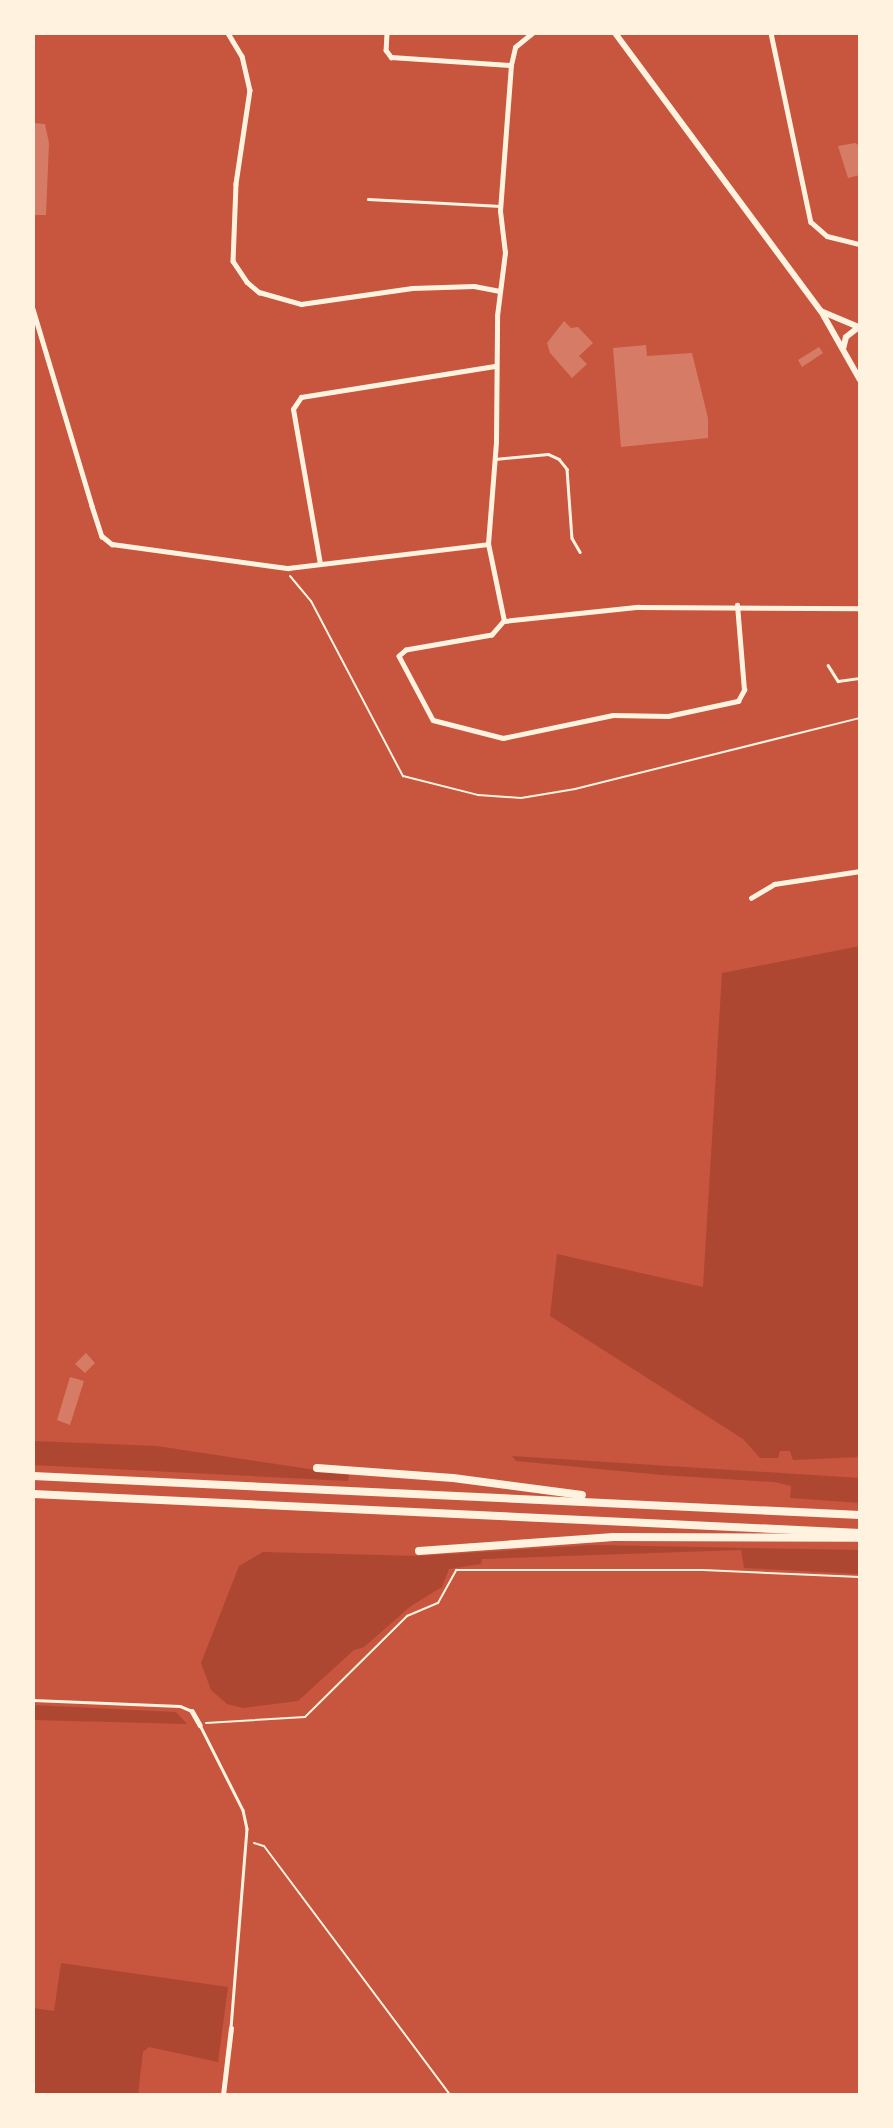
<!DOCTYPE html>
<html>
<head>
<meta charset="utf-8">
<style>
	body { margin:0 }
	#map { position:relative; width:893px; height:2128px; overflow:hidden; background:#c8553d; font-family:"Titillium Web",sans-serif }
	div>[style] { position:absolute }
	.green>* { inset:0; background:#ae4732 }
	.building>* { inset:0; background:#d67c66 }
	.path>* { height:2px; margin:-1px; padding:0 1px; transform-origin:1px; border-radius:1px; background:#fff3e0 }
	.service>* { height:2.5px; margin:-1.25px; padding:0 1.25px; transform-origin:1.25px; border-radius:1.25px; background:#fff3e0 }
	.minor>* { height:4.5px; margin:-2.25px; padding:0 2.25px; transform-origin:2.25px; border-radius:2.25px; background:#fff3e0 }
	.secondary>* { height:6px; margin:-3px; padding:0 3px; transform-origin:3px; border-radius:3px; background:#fff3e0 }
	.motorway>* { height:8px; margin:-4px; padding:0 4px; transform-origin:4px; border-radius:4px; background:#fff3e0 }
	span { translate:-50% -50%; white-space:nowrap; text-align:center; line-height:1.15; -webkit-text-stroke:6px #fff3e0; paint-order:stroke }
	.frame { position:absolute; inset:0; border:35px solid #fff3e0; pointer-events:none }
</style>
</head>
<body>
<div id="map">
	<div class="green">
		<div style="clip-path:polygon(860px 946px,860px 1457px,793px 1460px,790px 1451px,780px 1451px,778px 1458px,760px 1458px,743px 1439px,550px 1316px,557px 1254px,703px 1287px,722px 973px)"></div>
		<div style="clip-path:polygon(33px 1441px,157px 1446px,349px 1475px,348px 1481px,33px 1465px)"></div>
		<div style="clip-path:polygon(512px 1456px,860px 1478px,860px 1503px,790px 1498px,791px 1486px,774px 1482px,662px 1475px,516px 1461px)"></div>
		<div style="clip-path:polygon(593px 1545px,860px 1550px,860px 1574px,744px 1568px,741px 1550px,482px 1559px,481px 1564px,449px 1569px,442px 1587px,411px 1606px,364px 1647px,354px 1650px,298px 1701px,243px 1708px,227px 1704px,211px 1690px,201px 1663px,239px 1566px,263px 1552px,419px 1556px)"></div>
		<div style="clip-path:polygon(33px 1705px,176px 1712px,187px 1724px,33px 1720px)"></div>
		<div style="clip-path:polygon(61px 1963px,228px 1987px,218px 2062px,149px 2047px,143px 2052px,138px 2095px,33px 2095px,33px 2008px,54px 2011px)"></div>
	</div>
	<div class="building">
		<div style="clip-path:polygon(33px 123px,45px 124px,49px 143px,46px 215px,33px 215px)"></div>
		<div style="clip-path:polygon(855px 143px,860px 146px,860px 175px,848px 178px,838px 146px)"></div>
		<div style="clip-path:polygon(564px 321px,571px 328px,578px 327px,593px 343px,579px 356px,587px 364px,572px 378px,550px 353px,547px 343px)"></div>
		<div style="clip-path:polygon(646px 345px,647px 356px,692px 353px,708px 418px,708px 438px,621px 447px,613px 348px)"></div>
		<div style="clip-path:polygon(819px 347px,823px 353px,802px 367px,798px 360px)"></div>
		<div style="clip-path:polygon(86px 1353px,95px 1363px,85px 1373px,75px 1364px)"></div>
		<div style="clip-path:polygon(70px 1377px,84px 1381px,70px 1425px,57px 1420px)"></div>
	</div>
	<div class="path">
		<div style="left:290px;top:576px;width:33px;rotate:50deg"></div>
		<div style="left:311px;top:601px;width:198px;rotate:62.3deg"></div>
		<div style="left:403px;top:776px;width:77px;rotate:14.2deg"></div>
		<div style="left:478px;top:795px;width:43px;rotate:4deg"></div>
		<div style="left:521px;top:798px;width:55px;rotate:-9.5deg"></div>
		<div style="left:575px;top:789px;width:294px;rotate:-14deg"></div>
		<div style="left:206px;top:1723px;width:99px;rotate:-3.5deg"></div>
		<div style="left:305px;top:1717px;width:144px;rotate:-44.7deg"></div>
		<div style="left:407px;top:1616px;width:34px;rotate:-23deg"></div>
		<div style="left:438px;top:1603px;width:38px;rotate:-61deg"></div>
		<div style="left:456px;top:1570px;width:247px"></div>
		<div style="left:703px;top:1570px;width:157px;rotate:2.6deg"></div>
		<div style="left:254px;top:1843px;width:10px;rotate:17deg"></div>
		<div style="left:264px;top:1846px;width:311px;rotate:53.2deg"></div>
	</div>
	<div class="service">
		<div style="left:368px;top:199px;width:133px;rotate:3deg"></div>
		<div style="left:495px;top:459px;width:53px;rotate:-5.4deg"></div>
		<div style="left:548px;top:454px;width:12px;rotate:24deg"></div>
		<div style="left:559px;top:459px;width:13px;rotate:51deg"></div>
		<div style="left:567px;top:469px;width:69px;rotate:85.9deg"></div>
		<div style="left:572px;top:538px;width:16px;rotate:60deg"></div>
		<div style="left:828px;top:665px;width:19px;rotate:58deg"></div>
		<div style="left:838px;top:681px;width:22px;rotate:-8deg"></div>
		<div style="left:33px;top:1700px;width:147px;rotate:2.3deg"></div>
		<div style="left:180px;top:1706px;width:13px;rotate:23deg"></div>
		<div style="left:200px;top:1725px;width:95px;rotate:63.2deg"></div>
		<div style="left:243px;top:1810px;width:19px;rotate:78deg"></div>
		<div style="left:247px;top:1829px;width:200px;rotate:94.6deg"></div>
	</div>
	<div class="minor">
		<div style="left:228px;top:33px;width:27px;rotate:59deg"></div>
		<div style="left:242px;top:56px;width:35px;rotate:77deg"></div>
		<div style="left:250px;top:90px;width:95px;rotate:98.5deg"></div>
		<div style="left:236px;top:184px;width:77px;rotate:92.2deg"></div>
		<div style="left:233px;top:261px;width:25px;rotate:56deg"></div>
		<div style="left:247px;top:282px;width:16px;rotate:40deg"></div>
		<div style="left:259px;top:292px;width:44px;rotate:15.9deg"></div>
		<div style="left:301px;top:304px;width:112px;rotate:-8.2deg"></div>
		<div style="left:412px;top:288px;width:62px;rotate:-1.8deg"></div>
		<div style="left:474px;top:286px;width:26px;rotate:11deg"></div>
		<div style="left:387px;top:33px;width:17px;rotate:93deg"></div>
		<div style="left:386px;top:50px;width:9px;rotate:54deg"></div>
		<div style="left:391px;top:57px;width:120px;rotate:3.8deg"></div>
		<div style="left:771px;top:33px;width:193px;rotate:78.1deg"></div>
		<div style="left:811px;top:222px;width:21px;rotate:41deg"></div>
		<div style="left:827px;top:236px;width:34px;rotate:14deg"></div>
		<div style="left:33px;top:309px;width:206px;rotate:73.3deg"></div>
		<div style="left:92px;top:506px;width:32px;rotate:72deg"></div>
		<div style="left:102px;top:536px;width:13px;rotate:39deg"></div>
		<div style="left:112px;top:544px;width:178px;rotate:7.8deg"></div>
		<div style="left:288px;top:568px;width:201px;rotate:-6.8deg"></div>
		<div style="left:320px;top:564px;width:157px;rotate:-99.9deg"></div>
		<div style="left:293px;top:409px;width:14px;rotate:-56deg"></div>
		<div style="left:301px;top:397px;width:196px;rotate:-9.1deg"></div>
		<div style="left:504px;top:621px;width:79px;rotate:-101.7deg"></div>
		<div style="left:488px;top:544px;width:102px;rotate:-85.5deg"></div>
		<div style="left:496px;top:442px;width:126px;rotate:-89.5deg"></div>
		<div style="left:497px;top:316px;width:64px;rotate:-82.8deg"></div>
		<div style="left:505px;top:253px;width:42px;rotate:-96.8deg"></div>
		<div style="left:500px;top:211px;width:146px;rotate:-85.7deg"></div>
		<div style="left:511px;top:65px;width:18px;rotate:-77deg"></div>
		<div style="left:515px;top:47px;width:22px;rotate:-39deg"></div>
		<div style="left:504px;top:621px;width:18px;rotate:131deg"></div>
		<div style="left:492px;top:635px;width:87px;rotate:170.1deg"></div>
		<div style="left:406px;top:650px;width:9px;rotate:139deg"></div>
		<div style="left:399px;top:656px;width:72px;rotate:62deg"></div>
		<div style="left:433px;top:720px;width:72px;rotate:14.4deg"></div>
		<div style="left:503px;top:738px;width:112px;rotate:-11.8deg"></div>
		<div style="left:613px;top:715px;width:55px;rotate:1deg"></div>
		<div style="left:668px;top:716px;width:72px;rotate:-12.1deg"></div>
		<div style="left:738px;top:701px;width:13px;rotate:-61deg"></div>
		<div style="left:744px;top:690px;width:85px;rotate:-94.7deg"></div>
		<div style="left:504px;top:621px;width:135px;rotate:-6deg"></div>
		<div style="left:638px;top:607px;width:222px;rotate:0.3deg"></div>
		<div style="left:751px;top:898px;width:27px;rotate:-31deg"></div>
		<div style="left:774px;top:884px;width:87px;rotate:-8.6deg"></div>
		<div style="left:192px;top:1711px;width:16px;rotate:60deg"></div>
		<div style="left:223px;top:2095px;width:67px;rotate:-83.2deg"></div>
	</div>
	<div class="secondary">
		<div style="left:615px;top:33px;width:346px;rotate:53.5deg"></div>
		<div style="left:821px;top:311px;width:79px;rotate:60.5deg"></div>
		<div style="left:823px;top:312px;width:38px;rotate:23deg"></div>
		<div style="left:843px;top:349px;width:12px;rotate:-76deg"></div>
		<div style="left:846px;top:337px;width:16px;rotate:-38deg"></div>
	</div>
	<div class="motorway">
		<div style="left:317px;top:1468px;width:136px;rotate:4.2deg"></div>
		<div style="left:453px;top:1478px;width:130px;rotate:7.5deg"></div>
		<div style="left:33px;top:1476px;width:828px;rotate:2.7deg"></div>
		<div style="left:33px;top:1494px;width:828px;rotate:2.7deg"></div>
		<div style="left:419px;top:1551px;width:195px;rotate:-4.1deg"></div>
		<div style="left:613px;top:1537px;width:247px;rotate:0.2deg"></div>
	</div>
	<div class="frame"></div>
</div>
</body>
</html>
